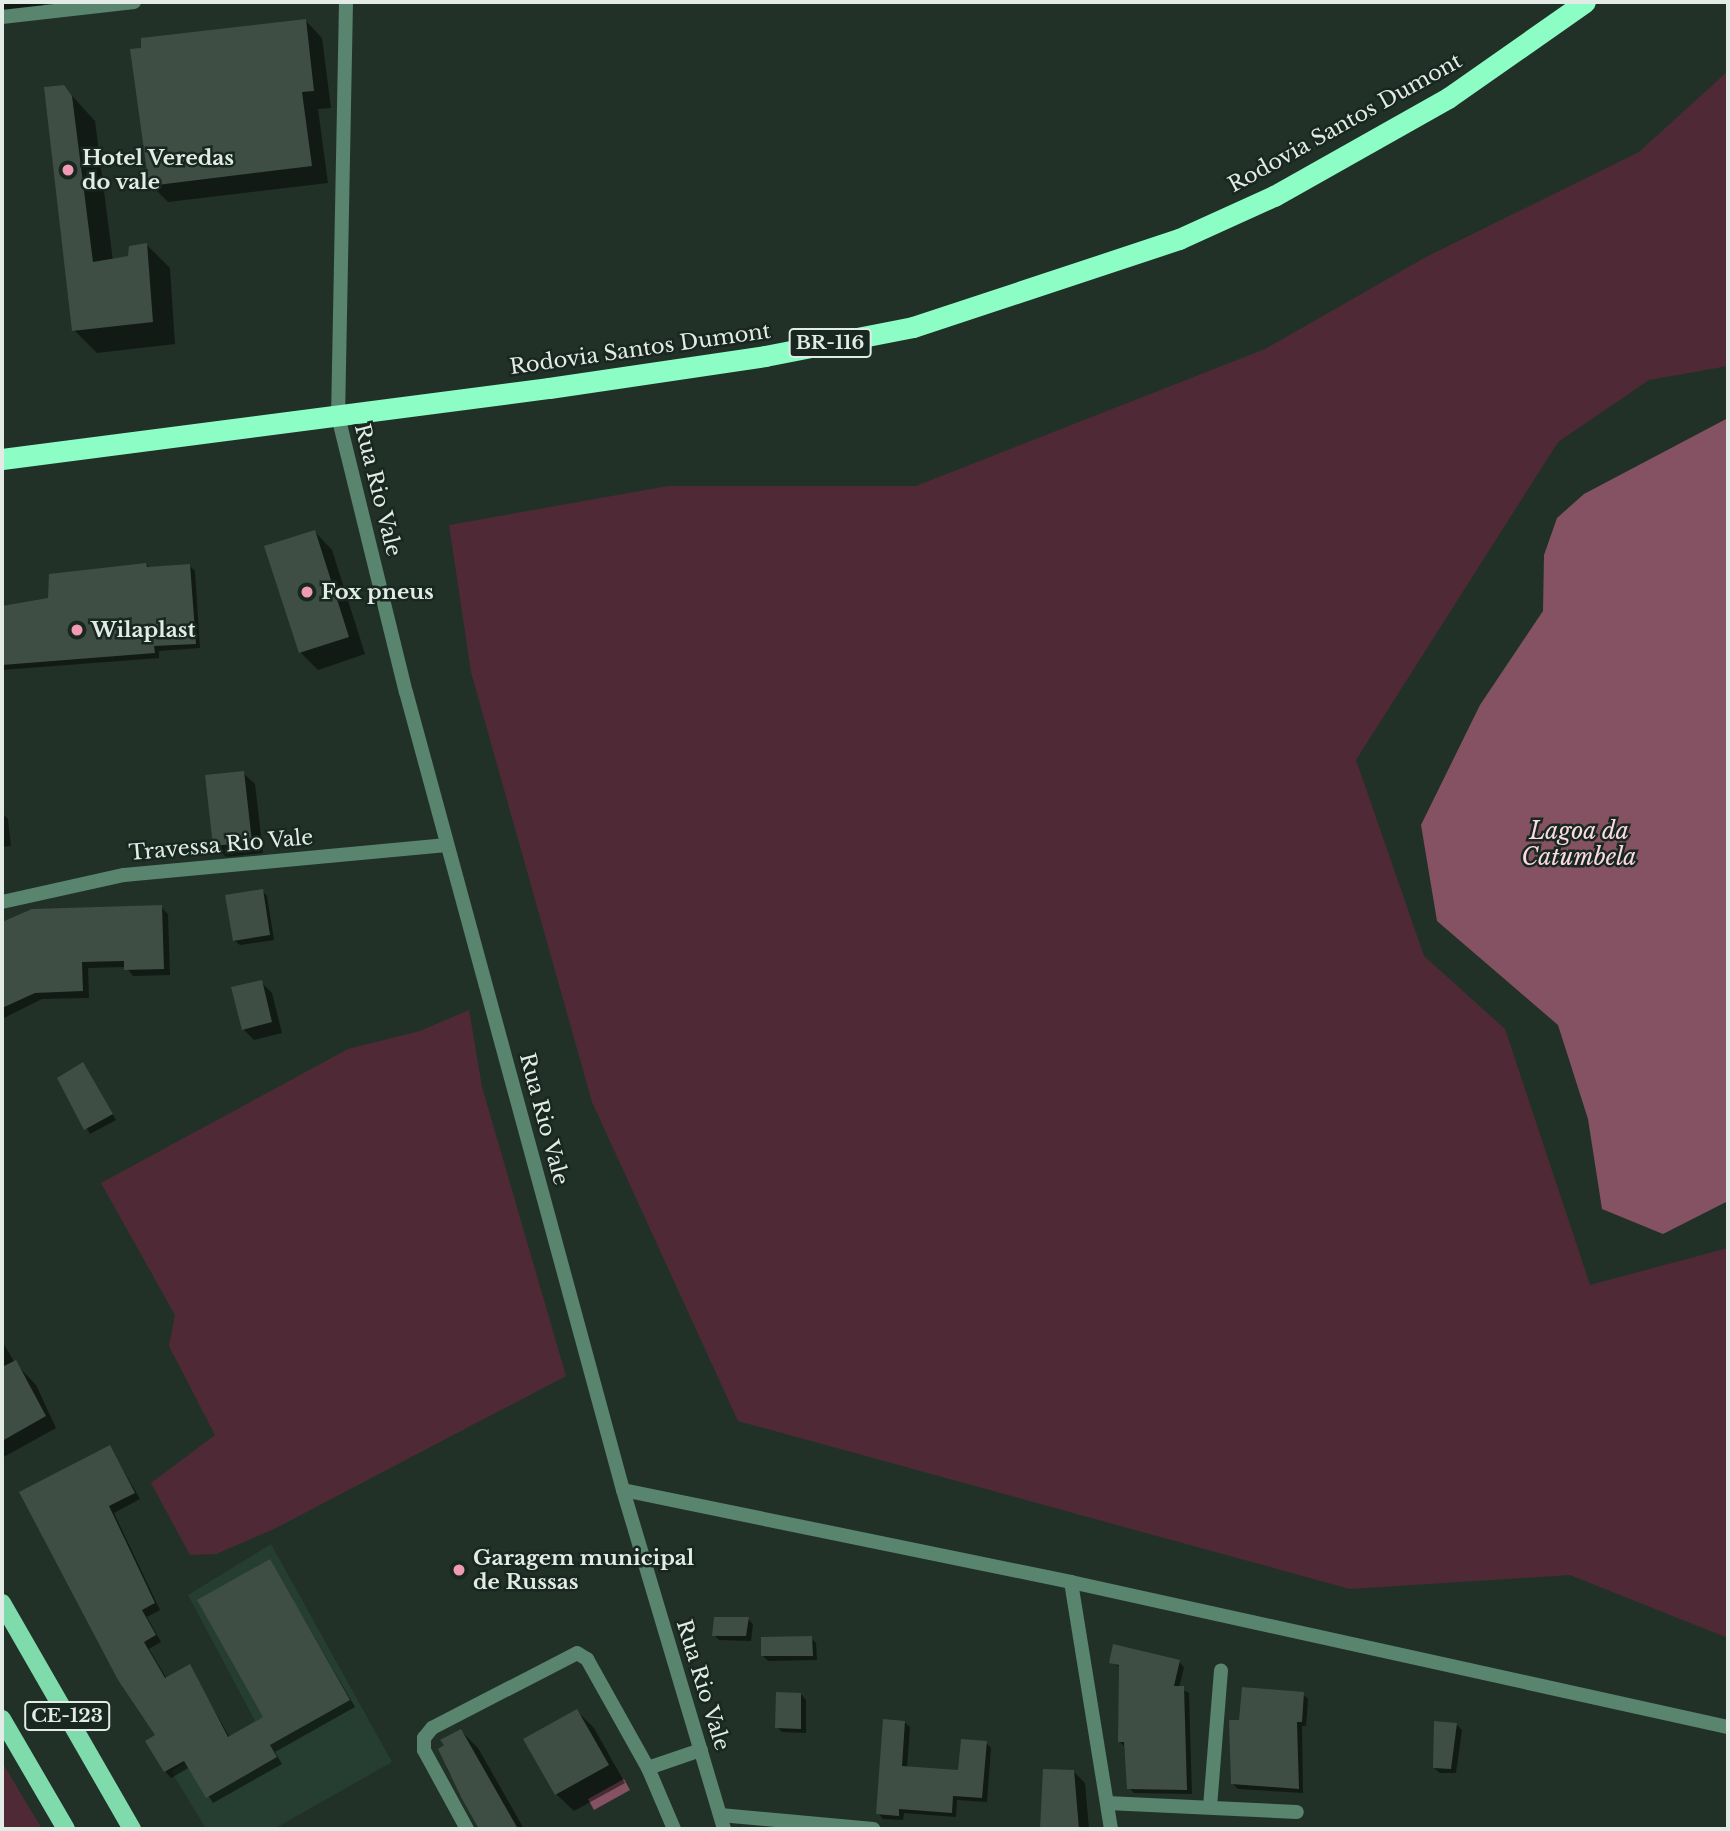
<!DOCTYPE html>
<html>
<head>
<meta charset="utf-8">
<style>
	body { margin:0 }
	#map { position:relative; width:1730px; height:1831px; overflow:hidden; background:#213128; font-family:"Libre Baskerville",serif }
	div>[style] { position:absolute }
	.built>* { inset:0; background:#263d31 }
	.green>* { inset:0; background:#4f2a36 }
	.water>* { inset:0; background:#855263 }
	.shadow>* { inset:0; background:#0007 }
	.building>* { inset:0; background:#3e4e45 }
	.lane>* { height:14px; margin:-7px; padding:0 7px; transform-origin:7px; border-radius:7px; background:#59846d }
	.street>* { height:14px; margin:-7px; padding:0 7px; transform-origin:7px; border-radius:7px; background:#59846d }
	.primary>* { height:18px; margin:-9px; padding:0 9px; transform-origin:9px; border-radius:9px; background:#7fdbac }
	.highway>* { height:21px; margin:-10.5px; padding:0 10.5px; transform-origin:10.5px; border-radius:10.5px; background:#8cfdc5 }
	.dots>* { width:19px; height:19px; translate:-50% -50%; box-sizing:border-box; border:4px solid #18271f; border-radius:50% }
	span { translate:-50% -50%; white-space:nowrap; text-align:center; line-height:1.15; -webkit-text-stroke:5px #18271f; paint-order:stroke }
	.shield-label span { padding:2px 5px; background:#18271f; border:2px solid; border-radius:5px; -webkit-text-stroke-width:0 }
	.shield-label { font-size:19px; color:#e2ebe6; font-weight:700 }
	.street-label { font-size:21px; color:#e2ebe6 }
	.poi-label { font-size:21px; color:#e2ebe6; font-weight:700 }
	.left { translate:0 -50%; text-align:left }
	.water-label { font-size:23px; color:#fcd9e3; font-style:italic }
	.frame { position:absolute; inset:0; border:4px solid #e2ebe6; pointer-events:none }
</style>
</head>
<body>
<div id="map">
	<div class="built">
		<div style="clip-path:polygon(271px 1544px,392px 1762px,274px 1829px,206px 1829px,171px 1771px,255px 1721px,188px 1595px)"></div>
	</div>
	<div class="green">
		<div style="clip-path:polygon(1728px 71px,1728px 366px,1649px 380px,1558px 442px,1356px 760px,1424px 956px,1505px 1029px,1590px 1285px,1728px 1248px,1728px 1638px,1570px 1575px,1350px 1589px,738px 1421px,592px 1102px,471px 672px,449px 525px,668px 486px,916px 486px,1265px 349px,1426px 257px,1639px 152px)"></div>
		<div style="clip-path:polygon(469px 1010px,482px 1087px,566px 1376px,274px 1529px,216px 1554px,190px 1555px,151px 1483px,215px 1435px,169px 1346px,175px 1315px,101px 1183px,348px 1049px,420px 1031px)"></div>
		<div style="clip-path:polygon(2px 1762px,42px 1829px,2px 1829px)"></div>
	</div>
	<div class="water">
		<div style="clip-path:polygon(1728px 418px,1728px 1201px,1663px 1234px,1602px 1209px,1588px 1119px,1558px 1025px,1437px 921px,1421px 825px,1480px 705px,1543px 611px,1544px 555px,1557px 518px,1584px 494px)"></div>
		<div style="clip-path:polygon(624px 1779px,630px 1790px,594px 1810px,588px 1799px)"></div>
	</div>
	<div class="shadow">
		<div style="clip-path:polygon(2px 2px,43px 2px,45px 14px,2px 21px)"></div>
		<div style="clip-path:polygon(305px 20px,322px 38px,331px 108px,318px 109px,328px 183px,168px 202px,151px 185px)"></div>
		<div style="clip-path:polygon(64px 87px,95px 121px,113px 261px,130px 258px,147px 245px,170px 268px,175px 344px,97px 353px,74px 330px)"></div>
		<div style="clip-path:polygon(315px 532px,332px 550px,365px 654px,318px 670px,300px 652px)"></div>
		<div style="clip-path:polygon(146px 564px,150px 568px,190px 566px,195px 571px,200px 648px,159px 651px,159px 658px,2px 670px,2px 607px,50px 600px)"></div>
		<div style="clip-path:polygon(243px 773px,255px 784px,263px 853px,226px 857px,215px 846px)"></div>
		<div style="clip-path:polygon(2px 813px,8px 819px,11px 846px,2px 847px)"></div>
		<div style="clip-path:polygon(262px 891px,267px 896px,274px 940px,240px 945px,234px 940px)"></div>
		<div style="clip-path:polygon(161px 907px,168px 914px,170px 975px,133px 976px,126px 967px,88px 968px,89px 998px,42px 999px,2px 1019px,2px 925px,32px 911px)"></div>
		<div style="clip-path:polygon(261px 982px,272px 993px,282px 1033px,254px 1040px,243px 1029px)"></div>
		<div style="clip-path:polygon(83px 1064px,116px 1120px,90px 1134px,59px 1079px)"></div>
		<div style="clip-path:polygon(2px 1341px,15px 1363px,36px 1385px,56px 1428px,2px 1458px)"></div>
		<div style="clip-path:polygon(110px 1447px,140px 1499px,114px 1513px,160px 1610px,147px 1617px,161px 1642px,149px 1649px,167px 1679px,189px 1666px,230px 1738px,265px 1717px,270px 1561px,355px 1707px,275px 1752px,282px 1764px,213px 1803px,190px 1767px,171px 1778px,165px 1771px,158px 1736px,21px 1493px)"></div>
		<div style="clip-path:polygon(748px 1619px,753px 1624px,751px 1641px,719px 1640px,714px 1635px)"></div>
		<div style="clip-path:polygon(811px 1638px,816px 1643px,817px 1660px,768px 1661px,763px 1656px)"></div>
		<div style="clip-path:polygon(1111px 1662px,1179px 1662px,1184px 1667px,1179px 1688px,1189px 1693px,1192px 1794px,1134px 1793px,1129px 1788px,1124px 1746px,1119px 1741px,1121px 1668px)"></div>
		<div style="clip-path:polygon(801px 1694px,806px 1700px,806px 1733px,782px 1732px,777px 1727px)"></div>
		<div style="clip-path:polygon(1303px 1694px,1308px 1699px,1306px 1726px,1302px 1726px,1303px 1793px,1238px 1789px,1232px 1783px,1241px 1721px)"></div>
		<div style="clip-path:polygon(577px 1711px,594px 1728px,625px 1783px,574px 1811px,556px 1794px,526px 1739px)"></div>
		<div style="clip-path:polygon(904px 1722px,910px 1727px,907px 1768px,960px 1772px,986px 1743px,991px 1748px,987px 1802px,957px 1800px,956px 1817px,904px 1813px,903px 1820px,883px 1819px,878px 1813px)"></div>
		<div style="clip-path:polygon(1456px 1724px,1462px 1730px,1456px 1773px,1440px 1773px,1434px 1768px)"></div>
		<div style="clip-path:polygon(461px 1731px,478px 1748px,524px 1829px,481px 1829px,447px 1769px)"></div>
		<div style="clip-path:polygon(1073px 1771px,1085px 1783px,1089px 1829px,1042px 1829px)"></div>
	</div>
	<div class="building">
		<div style="clip-path:polygon(306px 19px,314px 91px,302px 92px,312px 166px,149px 186px,130px 49px,141px 48px,141px 38px)"></div>
		<div style="clip-path:polygon(64px 85px,72px 96px,93px 262px,128px 256px,129px 246px,147px 243px,153px 322px,72px 331px,44px 87px)"></div>
		<div style="clip-path:polygon(315px 530px,349px 637px,299px 653px,264px 546px)"></div>
		<div style="clip-path:polygon(146px 563px,147px 567px,190px 564px,196px 644px,154px 646px,155px 653px,2px 665px,2px 606px,48px 598px,49px 574px)"></div>
		<div style="clip-path:polygon(244px 771px,252px 842px,213px 846px,205px 775px)"></div>
		<div style="clip-path:polygon(263px 889px,270px 935px,233px 941px,225px 895px)"></div>
		<div style="clip-path:polygon(162px 905px,164px 969px,124px 970px,124px 961px,82px 962px,83px 991px,35px 993px,2px 1008px,2px 922px,32px 909px)"></div>
		<div style="clip-path:polygon(262px 980px,272px 1022px,242px 1030px,231px 987px)"></div>
		<div style="clip-path:polygon(83px 1062px,113px 1114px,84px 1130px,57px 1078px)"></div>
		<div style="clip-path:polygon(16px 1360px,46px 1416px,2px 1441px,2px 1367px)"></div>
		<div style="clip-path:polygon(110px 1445px,135px 1493px,109px 1506px,155px 1603px,142px 1610px,156px 1635px,144px 1642px,165px 1678px,190px 1664px,228px 1737px,263px 1717px,197px 1600px,270px 1559px,350px 1700px,270px 1745px,277px 1757px,206px 1798px,184px 1761px,164px 1772px,145px 1741px,155px 1735px,118px 1680px,19px 1492px)"></div>
		<div style="clip-path:polygon(714px 1617px,749px 1617px,746px 1636px,712px 1636px)"></div>
		<div style="clip-path:polygon(812px 1636px,813px 1656px,761px 1656px,761px 1637px)"></div>
		<div style="clip-path:polygon(1113px 1644px,1180px 1660px,1174px 1686px,1184px 1686px,1187px 1790px,1127px 1789px,1124px 1742px,1118px 1742px,1119px 1665px,1109px 1663px)"></div>
		<div style="clip-path:polygon(1242px 1687px,1304px 1692px,1302px 1722px,1297px 1722px,1299px 1789px,1231px 1784px,1229px 1720px,1239px 1720px)"></div>
		<div style="clip-path:polygon(776px 1692px,801px 1693px,801px 1729px,775px 1728px)"></div>
		<div style="clip-path:polygon(577px 1709px,609px 1765px,555px 1795px,523px 1739px)"></div>
		<div style="clip-path:polygon(883px 1719px,905px 1721px,902px 1766px,958px 1770px,961px 1739px,987px 1741px,982px 1798px,953px 1796px,952px 1813px,899px 1809px,899px 1816px,876px 1814px)"></div>
		<div style="clip-path:polygon(1434px 1721px,1457px 1723px,1451px 1769px,1433px 1768px)"></div>
		<div style="clip-path:polygon(461px 1729px,518px 1829px,479px 1829px,462px 1799px,438px 1749px,444px 1745px,440px 1740px)"></div>
		<div style="clip-path:polygon(1043px 1769px,1074px 1770px,1079px 1829px,1040px 1829px)"></div>
	</div>
	<div class="lane">
		<div style="left:648px;top:1768px;width:56px;rotate:-18.8deg"></div>
		<div style="left:467px;top:1829px;width:90px;rotate:-118.6deg"></div>
		<div style="left:424px;top:1750px;width:12px;rotate:-90deg"></div>
		<div style="left:424px;top:1738px;width:13px;rotate:-51deg"></div>
		<div style="left:432px;top:1728px;width:163px;rotate:-27.3deg"></div>
		<div style="left:577px;top:1653px;width:12px;rotate:31deg"></div>
		<div style="left:587px;top:1659px;width:125px;rotate:60.8deg"></div>
		<div style="left:648px;top:1768px;width:66px;rotate:66.9deg"></div>
	</div>
	<div class="street">
		<div style="left:346px;top:2px;width:414px;rotate:91.1deg"></div>
		<div style="left:338px;top:416px;width:284px;rotate:76.2deg"></div>
		<div style="left:406px;top:692px;width:827px;rotate:74.79deg"></div>
		<div style="left:623px;top:1490px;width:354px;rotate:73.4deg"></div>
		<div style="left:2px;top:17px;width:133px;rotate:-6.5deg"></div>
		<div style="left:2px;top:902px;width:125px;rotate:-12.5deg"></div>
		<div style="left:124px;top:875px;width:324px;rotate:-5.3deg"></div>
		<div style="left:623px;top:1490px;width:457px;rotate:11.6deg"></div>
		<div style="left:1071px;top:1582px;width:673px;rotate:12.45deg"></div>
		<div style="left:1071px;top:1582px;width:250px;rotate:80.8deg"></div>
		<div style="left:1107px;top:1803px;width:190px;rotate:2.7deg"></div>
		<div style="left:1210px;top:1807px;width:137px;rotate:-85.4deg"></div>
		<div style="left:720px;top:1815px;width:154px;rotate:5.2deg"></div>
	</div>
	<div class="primary">
		<div style="left:2px;top:1603px;width:261px;rotate:60.1deg"></div>
		<div style="left:2px;top:1719px;width:127px;rotate:59.8deg"></div>
	</div>
	<div class="highway">
		<div style="left:2px;top:459px;width:552px;rotate:-7.4deg"></div>
		<div style="left:549px;top:388px;width:218px;rotate:-8.4deg"></div>
		<div style="left:765px;top:356px;width:151px;rotate:-11.1deg"></div>
		<div style="left:913px;top:327px;width:280px;rotate:-18.3deg"></div>
		<div style="left:1179px;top:239px;width:104px;rotate:-24.4deg"></div>
		<div style="left:1274px;top:196px;width:200px;rotate:-29.4deg"></div>
		<div style="left:1448px;top:98px;width:167px;rotate:-35deg"></div>
	</div>
	<div class="dots">
		<div style="left:68px;top:170px;background:#f09ab5"></div>
		<div style="left:307px;top:592px;background:#f09ab5"></div>
		<div style="left:77px;top:630px;background:#f09ab5"></div>
		<div style="left:459px;top:1570px;background:#f09ab5"></div>
	</div>
	<div class="shield-label">
		<span style="left:830px;top:343px">BR-116</span>
		<span style="left:67px;top:1716px">CE-123</span>
	</div>
	<div class="street-label">
		<span style="left:1345px;top:123px;rotate:-29deg">Rodovia Santos Dumont</span>
		<span style="left:640px;top:349px;rotate:-8deg">Rodovia Santos Dumont</span>
		<span style="left:378px;top:490px;rotate:76deg">Rua Rio Vale</span>
		<span style="left:221px;top:845px;rotate:-5deg">Travessa Rio Vale</span>
		<span style="left:544px;top:1119px;rotate:75deg">Rua Rio Vale</span>
		<span style="left:703px;top:1685px;rotate:73deg">Rua Rio Vale</span>
	</div>
	<div class="poi-label">
		<span class="left" style="left:82px;top:170px">Hotel Veredas<br>do vale</span>
		<span class="left" style="left:321px;top:592px">Fox pneus</span>
		<span class="left" style="left:91px;top:630px">Wilaplast</span>
		<span class="left" style="left:473px;top:1570px">Garagem municipal<br>de Russas</span>
	</div>
	<div class="water-label">
		<span style="left:1579px;top:844px">Lagoa da<br>Catumbela</span>
	</div>
	<div class="frame"></div>
</div>
</body>
</html>
